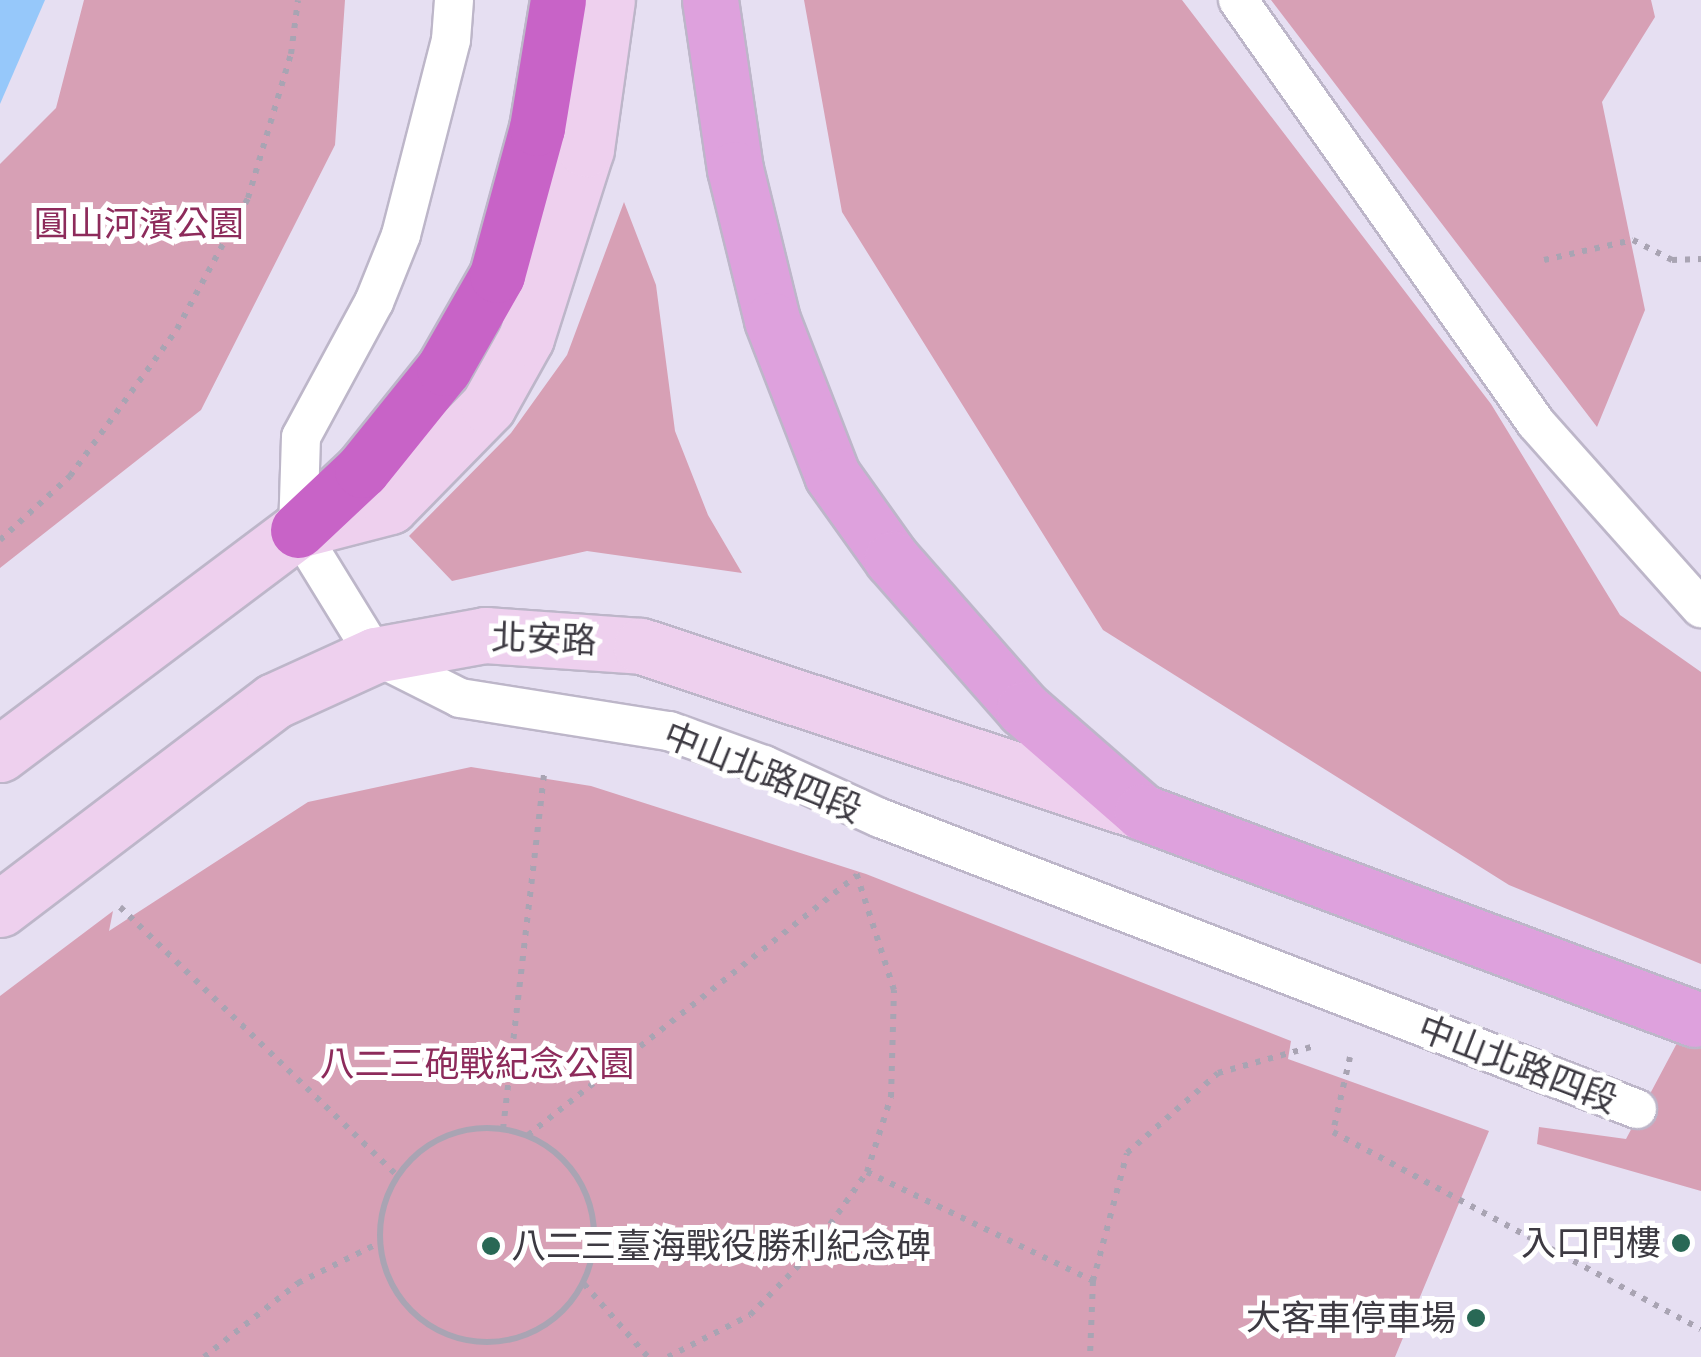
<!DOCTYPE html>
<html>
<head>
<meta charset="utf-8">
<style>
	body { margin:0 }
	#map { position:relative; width:1701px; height:1357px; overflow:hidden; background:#e6dff2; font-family:"Space Grotesk","Noto Sans TC",sans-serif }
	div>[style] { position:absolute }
	.green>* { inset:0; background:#d7a0b5 }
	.water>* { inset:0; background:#96c8fa }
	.path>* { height:6px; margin-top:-3px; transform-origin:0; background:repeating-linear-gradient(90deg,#a9a4b3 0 5px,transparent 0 13px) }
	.path>.ring { margin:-3px; padding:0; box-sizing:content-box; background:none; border:6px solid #a9a4b3; border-radius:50% }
	.roads { filter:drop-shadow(2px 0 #bdb6c9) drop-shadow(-2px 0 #bdb6c9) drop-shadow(0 2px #bdb6c9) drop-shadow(0 -2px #bdb6c9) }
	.lane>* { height:38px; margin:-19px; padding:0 19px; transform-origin:19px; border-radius:19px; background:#fff }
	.secondary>* { height:55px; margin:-27.5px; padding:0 27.5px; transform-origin:27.5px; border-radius:27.5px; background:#eed0ee }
	.primary>* { height:55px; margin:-27.5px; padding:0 27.5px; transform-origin:27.5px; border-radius:27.5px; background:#dea1dd }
	.highway>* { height:55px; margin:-27.5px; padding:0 27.5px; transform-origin:27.5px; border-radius:27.5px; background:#c863c7 }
	.dots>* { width:28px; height:28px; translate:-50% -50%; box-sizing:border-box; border:5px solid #fff; border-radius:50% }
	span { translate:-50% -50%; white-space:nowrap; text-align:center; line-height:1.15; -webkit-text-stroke:10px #fff; paint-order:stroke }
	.park-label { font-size:35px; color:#8d2b5b }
	.street-label { font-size:35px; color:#3d3a42 }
	.poi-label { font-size:35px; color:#3d3a42 }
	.right { translate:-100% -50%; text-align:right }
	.left { translate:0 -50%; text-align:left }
</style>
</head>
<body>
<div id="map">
	<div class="green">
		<div style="clip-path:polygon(84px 0,345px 0,335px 145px,201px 410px,0 568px,0 164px,56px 108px)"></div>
		<div style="clip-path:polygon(804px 0,1182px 0,1491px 404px,1620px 615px,1701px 672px,1701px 964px,1509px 885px,1103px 630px,842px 212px)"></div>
		<div style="clip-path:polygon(1271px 0,1651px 0,1655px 17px,1602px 102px,1645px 310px,1597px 427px)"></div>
		<div style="clip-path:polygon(624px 202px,656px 285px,675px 431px,708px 515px,742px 573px,587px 551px,452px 581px,409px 536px,511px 433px,567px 355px)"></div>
		<div style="clip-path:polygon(471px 767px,591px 786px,866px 874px,1291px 1041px,1288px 1059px,1489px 1131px,1395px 1357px,0 1357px,0 996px,113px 911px,109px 931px,308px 802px)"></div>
		<div style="clip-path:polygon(1701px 998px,1701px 1191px,1537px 1144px,1539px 1127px,1626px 1139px)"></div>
	</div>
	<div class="water">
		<div style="clip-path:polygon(0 0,45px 0,0 104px)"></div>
	</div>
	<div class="path">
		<div style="left:1544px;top:260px;width:91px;rotate:-12.7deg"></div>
		<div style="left:1633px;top:240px;width:44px;rotate:27.1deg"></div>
		<div style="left:1672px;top:260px;width:29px;rotate:-2deg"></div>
		<div style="left:0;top:540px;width:95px;rotate:-42.4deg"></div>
		<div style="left:70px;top:476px;width:182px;rotate:-53.9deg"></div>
		<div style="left:177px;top:329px;width:149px;rotate:-61.5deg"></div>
		<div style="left:248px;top:198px;width:150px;rotate:-73.4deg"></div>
		<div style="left:291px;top:54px;width:54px;rotate:-82.6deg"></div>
		<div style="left:120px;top:907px;width:385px;rotate:44.1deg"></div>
		<div style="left:1350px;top:1057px;width:77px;rotate:102.8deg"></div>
		<div style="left:1333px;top:1132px;width:417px;rotate:28.2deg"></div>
		<div class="ring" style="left:380px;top:1128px;width:208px;height:208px"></div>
		<div style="left:503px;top:1129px;width:363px;rotate:-83.4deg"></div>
		<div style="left:528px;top:1135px;width:419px;rotate:-38.3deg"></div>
		<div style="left:867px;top:1172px;width:251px;rotate:25.7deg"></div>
		<div style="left:1093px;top:1281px;width:76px;rotate:92.3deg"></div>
		<div style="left:1093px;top:1281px;width:132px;rotate:-75.1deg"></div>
		<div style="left:1127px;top:1153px;width:121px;rotate:-41.3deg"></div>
		<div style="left:1218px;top:1073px;width:97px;rotate:-15.6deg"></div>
		<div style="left:584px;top:1284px;width:97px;rotate:48.8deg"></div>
		<div style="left:204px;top:1357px;width:120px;rotate:-38.2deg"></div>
		<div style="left:298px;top:1283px;width:90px;rotate:-26.3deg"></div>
		<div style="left:668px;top:1357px;width:92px;rotate:-27.1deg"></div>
		<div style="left:750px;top:1315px;width:83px;rotate:-45.5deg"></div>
		<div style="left:808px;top:1256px;width:103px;rotate:-54.9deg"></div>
		<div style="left:867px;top:1172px;width:79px;rotate:-72.3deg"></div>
		<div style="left:891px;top:1097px;width:107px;rotate:-88.4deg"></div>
		<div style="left:894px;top:990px;width:127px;rotate:-107.9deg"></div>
	</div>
	<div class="roads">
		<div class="lane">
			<div style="left:454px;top:0;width:40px;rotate:94.3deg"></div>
			<div style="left:451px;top:40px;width:201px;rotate:104.4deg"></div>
			<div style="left:401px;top:235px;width:72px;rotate:111.9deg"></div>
			<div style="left:374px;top:302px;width:153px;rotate:118.4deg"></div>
			<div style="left:301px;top:437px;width:93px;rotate:91.8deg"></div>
			<div style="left:298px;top:530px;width:147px;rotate:58.4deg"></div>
			<div style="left:375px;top:655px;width:95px;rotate:26.8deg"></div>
			<div style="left:460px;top:698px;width:212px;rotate:9deg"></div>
			<div style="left:669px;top:731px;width:101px;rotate:19.7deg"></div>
			<div style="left:764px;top:765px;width:128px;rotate:24.6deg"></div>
			<div style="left:880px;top:818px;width:811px;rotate:21.03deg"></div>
			<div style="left:1238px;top:0;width:517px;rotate:54.84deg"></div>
			<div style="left:1536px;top:423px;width:248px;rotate:48.3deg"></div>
		</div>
		<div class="secondary">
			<div style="left:0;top:754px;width:373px;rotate:-36.9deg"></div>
			<div style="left:298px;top:530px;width:95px;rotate:-14.6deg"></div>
			<div style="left:390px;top:506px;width:140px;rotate:-45.6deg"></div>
			<div style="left:488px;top:406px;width:78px;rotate:-60.8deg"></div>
			<div style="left:526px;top:338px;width:198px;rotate:-72.4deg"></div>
			<div style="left:586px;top:149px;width:150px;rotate:-82deg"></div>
			<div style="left:0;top:909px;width:344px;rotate:-37.2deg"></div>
			<div style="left:274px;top:701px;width:111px;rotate:-24.5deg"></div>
			<div style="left:375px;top:655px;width:112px;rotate:-10.3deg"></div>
			<div style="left:485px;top:635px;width:156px;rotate:4deg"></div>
			<div style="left:641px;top:646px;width:528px;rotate:18.33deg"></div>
		</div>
		<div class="primary">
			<div style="left:710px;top:0;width:171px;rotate:81.6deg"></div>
			<div style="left:735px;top:169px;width:155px;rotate:76.2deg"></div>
			<div style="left:772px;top:320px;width:166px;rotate:68.8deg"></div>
			<div style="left:832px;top:475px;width:103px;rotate:54.5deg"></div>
			<div style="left:892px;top:559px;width:200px;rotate:48.7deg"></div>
			<div style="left:1024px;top:709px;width:157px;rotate:41.1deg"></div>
			<div style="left:1142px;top:812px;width:590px;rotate:20.52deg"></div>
		</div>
		<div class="highway">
			<div style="left:298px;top:530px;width:88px;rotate:-43.2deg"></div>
			<div style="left:362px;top:470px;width:131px;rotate:-51.2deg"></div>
			<div style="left:444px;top:368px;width:107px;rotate:-60.3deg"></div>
			<div style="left:497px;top:275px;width:152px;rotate:-74.8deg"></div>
			<div style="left:537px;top:128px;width:130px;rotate:-80.7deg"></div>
		</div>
	</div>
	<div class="dots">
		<div style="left:1681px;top:1243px;background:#296855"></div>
		<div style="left:491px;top:1246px;background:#296855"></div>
		<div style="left:1476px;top:1318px;background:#296855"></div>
	</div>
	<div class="park-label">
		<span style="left:139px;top:224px">圓山河濱公園</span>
		<span style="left:477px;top:1064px">八二三砲戰紀念公園</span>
	</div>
	<div class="street-label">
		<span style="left:544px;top:639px;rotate:2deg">北安路</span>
		<span style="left:763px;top:772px;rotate:22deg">中山北路四段</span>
		<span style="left:1518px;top:1064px;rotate:21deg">中山北路四段</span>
	</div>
	<div class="poi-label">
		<span class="right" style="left:1661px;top:1243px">入口門樓</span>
		<span class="left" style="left:511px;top:1246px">八二三臺海戰役勝利紀念碑</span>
		<span class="right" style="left:1456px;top:1318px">大客車停車場</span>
	</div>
</div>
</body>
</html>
